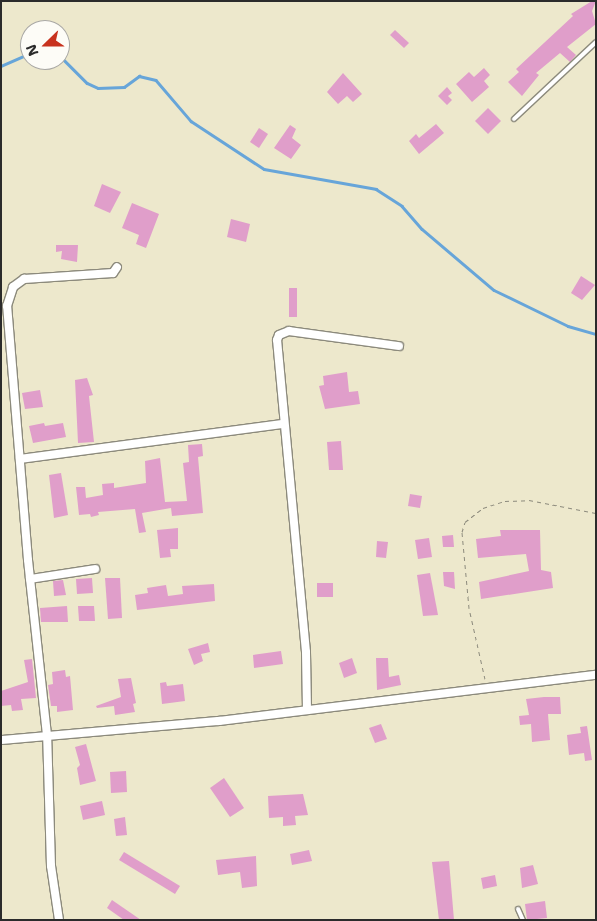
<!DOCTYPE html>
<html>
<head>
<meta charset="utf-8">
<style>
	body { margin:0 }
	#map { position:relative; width:597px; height:921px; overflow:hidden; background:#ede8cc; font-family:"Shantell Sans",sans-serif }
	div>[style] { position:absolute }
	.stream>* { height:2.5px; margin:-1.25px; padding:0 1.25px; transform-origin:1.25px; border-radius:1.25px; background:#67a5d9 }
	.building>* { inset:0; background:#e09eca }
	.path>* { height:1px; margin-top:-0.5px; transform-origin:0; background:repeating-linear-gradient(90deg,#8c8a7c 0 4px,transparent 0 8px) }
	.roads { filter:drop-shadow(1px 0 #8c8a7c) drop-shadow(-1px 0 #8c8a7c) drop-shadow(0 1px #8c8a7c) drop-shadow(0 -1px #8c8a7c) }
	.lane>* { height:4px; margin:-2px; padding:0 2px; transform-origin:2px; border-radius:2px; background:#fff }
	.street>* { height:8px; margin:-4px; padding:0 4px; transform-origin:4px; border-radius:4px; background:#fff }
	span { translate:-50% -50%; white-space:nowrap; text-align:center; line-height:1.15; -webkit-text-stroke:4px #fdfcf7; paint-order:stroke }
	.frame { position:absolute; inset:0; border:2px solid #2b2b2b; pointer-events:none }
	.north { position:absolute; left:20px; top:20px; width:50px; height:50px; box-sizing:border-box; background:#fdfcf7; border:1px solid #a9a8a5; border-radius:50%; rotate:248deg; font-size:14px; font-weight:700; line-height:20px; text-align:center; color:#2b2b2b }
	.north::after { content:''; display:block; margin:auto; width:18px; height:22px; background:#c8321e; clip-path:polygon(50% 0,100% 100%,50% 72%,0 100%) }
</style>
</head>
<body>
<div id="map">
	<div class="stream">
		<div style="left:60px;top:56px;width:38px;rotate:45deg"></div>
		<div style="left:87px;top:83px;width:12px;rotate:24deg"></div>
		<div style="left:98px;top:88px;width:26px;rotate:-2deg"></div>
		<div style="left:124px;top:87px;width:19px;rotate:-36deg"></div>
		<div style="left:139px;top:76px;width:17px;rotate:13deg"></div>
		<div style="left:156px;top:80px;width:54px;rotate:49.5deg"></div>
		<div style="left:191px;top:121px;width:87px;rotate:33.3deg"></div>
		<div style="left:264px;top:169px;width:114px;rotate:10.1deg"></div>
		<div style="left:376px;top:189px;width:31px;rotate:33deg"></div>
		<div style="left:402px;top:206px;width:30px;rotate:49deg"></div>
		<div style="left:422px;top:229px;width:94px;rotate:40.3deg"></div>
		<div style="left:494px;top:290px;width:82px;rotate:25.9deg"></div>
		<div style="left:568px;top:326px;width:29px;rotate:16deg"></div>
		<div style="left:1px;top:66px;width:32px;rotate:-24deg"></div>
	</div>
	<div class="building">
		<div style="clip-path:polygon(592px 1px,596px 1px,592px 11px,596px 24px,567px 47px,576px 55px,570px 62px,560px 53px,536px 73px,539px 75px,522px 96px,508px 82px,519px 72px,516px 69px,573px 16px,571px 14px)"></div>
		<div style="clip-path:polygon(395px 30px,409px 43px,404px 48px,390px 35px)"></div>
		<div style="clip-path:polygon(484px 68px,490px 75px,484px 81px,489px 87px,472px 102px,456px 84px,469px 72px,474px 77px)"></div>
		<div style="clip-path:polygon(343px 73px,362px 94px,353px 102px,347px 96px,338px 104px,327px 92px)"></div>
		<div style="clip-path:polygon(447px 87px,452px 93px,448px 96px,452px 100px,447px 105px,438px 96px)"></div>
		<div style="clip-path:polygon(488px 108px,501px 121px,488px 134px,475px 121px)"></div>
		<div style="clip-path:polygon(436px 124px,444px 133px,419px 154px,409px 141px,416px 134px,419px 138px)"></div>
		<div style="clip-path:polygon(290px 125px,296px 129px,292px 138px,301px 145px,291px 159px,274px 148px)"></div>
		<div style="clip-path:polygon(259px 128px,268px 134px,259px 148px,250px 142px)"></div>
		<div style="clip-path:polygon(102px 184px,121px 192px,110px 213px,94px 206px)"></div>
		<div style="clip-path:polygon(132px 203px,159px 214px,146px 248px,136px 244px,139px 235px,122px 228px)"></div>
		<div style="clip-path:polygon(231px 219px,250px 224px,246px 242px,227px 237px)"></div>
		<div style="clip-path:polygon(56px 245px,78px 245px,77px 262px,61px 259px,62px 251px,56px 252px)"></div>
		<div style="clip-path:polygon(581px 276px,595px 285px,582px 300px,571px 293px)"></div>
		<div style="clip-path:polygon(289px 288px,297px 288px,297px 317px,289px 317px)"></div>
		<div style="clip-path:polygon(347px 372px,349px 392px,358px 391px,360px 404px,325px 409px,319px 386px,324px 385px,323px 376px)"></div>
		<div style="clip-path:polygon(87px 378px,93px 395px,89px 396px,94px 442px,78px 443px,75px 380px)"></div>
		<div style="clip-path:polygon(40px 390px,43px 407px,25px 409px,22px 393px)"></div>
		<div style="clip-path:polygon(44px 423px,45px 426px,63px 423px,66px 437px,33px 443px,29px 426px)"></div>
		<div style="clip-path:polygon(341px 441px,343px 470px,329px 470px,327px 442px)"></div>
		<div style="clip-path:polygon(202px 444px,203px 456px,198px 457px,203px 513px,172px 516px,171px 508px,142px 513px,146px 532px,139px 533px,135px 509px,98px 512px,99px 515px,91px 517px,90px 514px,79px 515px,76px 487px,85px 487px,86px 498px,103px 495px,102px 484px,114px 483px,114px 488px,146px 483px,145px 461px,160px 458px,165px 502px,187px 501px,183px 463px,189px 462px,188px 445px)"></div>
		<div style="clip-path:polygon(61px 473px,68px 515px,54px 518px,49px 475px)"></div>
		<div style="clip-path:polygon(410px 494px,422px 496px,420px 508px,408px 506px)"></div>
		<div style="clip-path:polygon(178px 528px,178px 549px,170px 549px,171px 557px,160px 558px,157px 530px)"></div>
		<div style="clip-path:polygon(500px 530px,540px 530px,541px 570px,551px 572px,553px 588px,481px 599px,479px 582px,529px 571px,526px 554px,478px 558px,476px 539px,501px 536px)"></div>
		<div style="clip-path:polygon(453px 535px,454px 547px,443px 547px,442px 536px)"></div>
		<div style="clip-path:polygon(429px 538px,432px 557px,418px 559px,415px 540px)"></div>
		<div style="clip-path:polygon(377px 541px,388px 542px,386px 558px,376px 557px)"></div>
		<div style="clip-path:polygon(443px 572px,454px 572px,455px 589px,444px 586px)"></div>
		<div style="clip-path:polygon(430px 573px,438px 615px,423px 616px,417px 575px)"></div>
		<div style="clip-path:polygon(92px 578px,93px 593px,77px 594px,76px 579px)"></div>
		<div style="clip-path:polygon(105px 578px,120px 578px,122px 618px,108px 619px)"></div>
		<div style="clip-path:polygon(63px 580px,66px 595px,54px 596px,53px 581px)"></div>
		<div style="clip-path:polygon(317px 583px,333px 583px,333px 597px,317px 597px)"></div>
		<div style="clip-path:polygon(214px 584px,215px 601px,137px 610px,135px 595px,148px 593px,147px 588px,166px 585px,168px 596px,183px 594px,182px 586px)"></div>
		<div style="clip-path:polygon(67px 606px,68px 622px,41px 622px,40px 608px)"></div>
		<div style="clip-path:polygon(78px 606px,94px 606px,95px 621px,79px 621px)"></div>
		<div style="clip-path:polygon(208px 643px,210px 652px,201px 654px,203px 661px,194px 665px,188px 649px)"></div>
		<div style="clip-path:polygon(281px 651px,283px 664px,254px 668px,253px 655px)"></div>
		<div style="clip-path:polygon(352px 658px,357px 673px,344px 678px,339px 663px)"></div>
		<div style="clip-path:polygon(376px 658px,388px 658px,389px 677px,399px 675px,401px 685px,377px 690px)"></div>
		<div style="clip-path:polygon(32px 659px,36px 698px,21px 699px,23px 710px,12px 711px,11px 705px,1px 706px,1px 691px,28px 682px,24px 660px)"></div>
		<div style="clip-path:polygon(65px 670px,66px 677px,70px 676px,73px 710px,57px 712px,57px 706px,51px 706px,48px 685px,53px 684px,52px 672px)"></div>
		<div style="clip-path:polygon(131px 678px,136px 703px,133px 704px,135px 712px,115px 715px,114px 706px,97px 708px,96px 706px,121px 697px,118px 679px)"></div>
		<div style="clip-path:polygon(166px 682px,167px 686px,183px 684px,185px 701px,162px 704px,160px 683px)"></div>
		<div style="clip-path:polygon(544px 697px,560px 697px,561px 714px,548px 714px,550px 740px,532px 742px,531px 724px,520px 725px,519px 716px,529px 715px,526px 699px)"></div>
		<div style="clip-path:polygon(381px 724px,387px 739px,375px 743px,369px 728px)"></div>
		<div style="clip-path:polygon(587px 726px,592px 760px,585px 761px,584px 753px,569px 755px,567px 735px,581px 733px,580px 727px)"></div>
		<div style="clip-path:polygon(86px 744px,96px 781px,80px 785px,77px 768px,80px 765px,75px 747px)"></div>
		<div style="clip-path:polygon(126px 771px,127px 792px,111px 793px,110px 772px)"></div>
		<div style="clip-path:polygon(224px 778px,244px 808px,230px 817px,210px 788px)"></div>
		<div style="clip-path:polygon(303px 794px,308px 815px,295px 816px,296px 825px,283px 826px,283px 817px,269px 818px,268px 796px)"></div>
		<div style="clip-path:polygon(102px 801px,105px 815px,83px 820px,80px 806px)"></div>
		<div style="clip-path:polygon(125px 817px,127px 835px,116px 836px,114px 819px)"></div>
		<div style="clip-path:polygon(309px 850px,312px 861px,292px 865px,290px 854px)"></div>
		<div style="clip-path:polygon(124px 852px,180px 886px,175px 894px,119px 860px)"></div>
		<div style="clip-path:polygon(256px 856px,257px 886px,242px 888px,240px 872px,218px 875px,216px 860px)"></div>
		<div style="clip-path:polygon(449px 861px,454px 920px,439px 920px,432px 862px)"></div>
		<div style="clip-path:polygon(533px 865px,538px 884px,522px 888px,520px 868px)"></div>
		<div style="clip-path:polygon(495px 875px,497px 886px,483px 889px,481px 878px)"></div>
		<div style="clip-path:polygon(112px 900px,141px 920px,124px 920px,107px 908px)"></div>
		<div style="clip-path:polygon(545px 901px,547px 918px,527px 920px,525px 904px)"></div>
	</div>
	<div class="path">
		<div style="left:485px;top:679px;width:73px;rotate:-102.7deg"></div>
		<div style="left:469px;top:608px;width:76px;rotate:-95.3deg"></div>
		<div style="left:462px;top:532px;width:10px;rotate:-73deg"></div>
		<div style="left:465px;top:522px;width:23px;rotate:-38deg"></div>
		<div style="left:483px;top:508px;width:23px;rotate:-18deg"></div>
		<div style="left:505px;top:501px;width:24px;rotate:-2deg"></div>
		<div style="left:529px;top:500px;width:68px;rotate:11deg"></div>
	</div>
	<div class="roads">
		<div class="lane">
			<div style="left:514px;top:119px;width:112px;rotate:-43.2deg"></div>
			<div style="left:518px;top:909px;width:12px;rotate:66deg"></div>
		</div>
		<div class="street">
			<div style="left:20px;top:459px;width:266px;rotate:-7.6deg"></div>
			<div style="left:30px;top:579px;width:66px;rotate:-8.7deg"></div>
			<div style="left:307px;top:710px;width:58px;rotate:-91deg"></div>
			<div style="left:306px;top:652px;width:313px;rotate:-95.3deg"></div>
			<div style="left:277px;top:340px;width:5px;rotate:-68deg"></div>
			<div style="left:279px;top:335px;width:11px;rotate:-22deg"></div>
			<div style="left:289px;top:331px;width:111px;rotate:7.8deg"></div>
			<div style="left:1px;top:740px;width:219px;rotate:-5deg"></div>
			<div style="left:219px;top:721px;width:380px;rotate:-7deg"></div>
			<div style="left:59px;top:920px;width:55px;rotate:-98.4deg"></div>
			<div style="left:51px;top:866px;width:131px;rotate:-91.7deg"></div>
			<div style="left:47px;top:735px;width:176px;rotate:-96.2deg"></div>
			<div style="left:28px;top:560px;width:255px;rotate:-94.7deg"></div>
			<div style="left:7px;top:306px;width:20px;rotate:-72deg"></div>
			<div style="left:13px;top:287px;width:14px;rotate:-36deg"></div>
			<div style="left:24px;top:279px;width:89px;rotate:-3.9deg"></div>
			<div style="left:113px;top:273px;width:7px;rotate:-56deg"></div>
		</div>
	</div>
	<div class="frame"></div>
	<div class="north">N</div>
</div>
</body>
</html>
